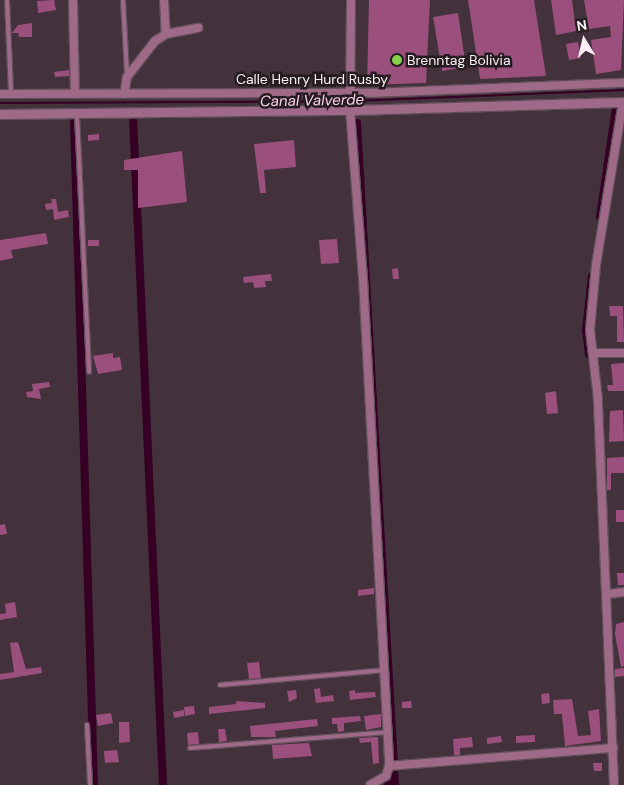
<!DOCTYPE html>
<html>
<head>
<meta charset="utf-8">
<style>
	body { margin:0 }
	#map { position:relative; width:624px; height:785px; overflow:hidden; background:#43313b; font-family:"DM Sans",sans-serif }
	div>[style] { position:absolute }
	.stream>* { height:2px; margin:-1px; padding:0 1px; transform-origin:1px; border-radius:1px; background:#350024 }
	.canal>* { height:8px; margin:-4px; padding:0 4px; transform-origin:4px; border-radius:4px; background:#350024 }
	.building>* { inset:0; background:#9b4f7d }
	.roads { filter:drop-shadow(1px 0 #604f59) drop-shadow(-1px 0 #604f59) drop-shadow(0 1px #604f59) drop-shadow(0 -1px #604f59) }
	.service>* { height:4px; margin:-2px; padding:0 2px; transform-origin:2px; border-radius:2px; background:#9f6a88 }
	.minor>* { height:8px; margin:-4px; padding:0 4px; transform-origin:4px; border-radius:4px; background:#9f6a88 }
	.tertiary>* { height:9px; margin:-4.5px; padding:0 4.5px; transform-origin:4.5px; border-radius:4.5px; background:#9f6a88 }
	.dots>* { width:14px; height:14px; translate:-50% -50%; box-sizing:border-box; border:2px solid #241c20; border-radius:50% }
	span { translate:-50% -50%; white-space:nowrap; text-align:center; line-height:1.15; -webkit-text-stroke:5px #241c20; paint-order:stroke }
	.poi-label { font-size:14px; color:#faeef4 }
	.left { translate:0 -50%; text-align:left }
	.street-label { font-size:14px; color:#faeef4 }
	.water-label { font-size:15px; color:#fbcfe7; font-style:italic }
	.north { position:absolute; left:559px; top:15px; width:50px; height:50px; -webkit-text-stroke:4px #241c20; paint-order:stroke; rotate:351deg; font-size:14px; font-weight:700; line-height:20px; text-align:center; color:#faeef4 }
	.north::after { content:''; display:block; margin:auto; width:18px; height:22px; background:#faeef4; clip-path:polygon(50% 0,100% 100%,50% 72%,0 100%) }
</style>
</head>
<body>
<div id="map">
	<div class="stream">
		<div style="left:352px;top:101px;width:272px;rotate:-2.3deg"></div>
		<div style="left:0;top:103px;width:347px;rotate:-0.3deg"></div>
	</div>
	<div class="canal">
		<div style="left:133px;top:117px;width:669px;rotate:87.43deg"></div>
		<div style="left:74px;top:122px;width:663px;rotate:88.27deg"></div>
		<div style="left:357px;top:123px;width:662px;rotate:86.71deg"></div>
		<div style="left:395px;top:784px;width:7px;rotate:172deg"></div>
		<div style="left:600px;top:217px;width:111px;rotate:-81.7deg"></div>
		<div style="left:589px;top:354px;width:23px;rotate:-97deg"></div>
		<div style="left:586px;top:331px;width:55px;rotate:-83.8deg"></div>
	</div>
	<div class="building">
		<div style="clip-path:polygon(54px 0,56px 10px,38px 13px,37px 1px)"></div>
		<div style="clip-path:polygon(369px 0,430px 0,426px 83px,367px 85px)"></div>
		<div style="clip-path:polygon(468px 0,534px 0,546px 76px,480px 79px)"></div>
		<div style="clip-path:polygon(551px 0,572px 0,576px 31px,556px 35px)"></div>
		<div style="clip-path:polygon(584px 0,624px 0,621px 70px,596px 74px,591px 40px,611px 37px,610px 26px,589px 29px)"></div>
		<div style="clip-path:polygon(458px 13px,466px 67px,442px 71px,433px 17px)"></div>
		<div style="clip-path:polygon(32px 23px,32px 37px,19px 37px,18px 33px,12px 33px,18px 25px)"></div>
		<div style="clip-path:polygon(578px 42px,581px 58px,569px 60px,566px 44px)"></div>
		<div style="clip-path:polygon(69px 70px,69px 76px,55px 77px,54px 72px)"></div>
		<div style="clip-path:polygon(99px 134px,99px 140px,88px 141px,88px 135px)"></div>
		<div style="clip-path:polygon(294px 140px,296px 167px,264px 170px,266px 193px,260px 193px,254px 144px)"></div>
		<div style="clip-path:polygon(182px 151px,187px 202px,138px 208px,138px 170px,124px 170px,124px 160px)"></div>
		<div style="clip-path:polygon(51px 199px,56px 199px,58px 212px,68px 210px,69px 217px,54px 220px,53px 209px,46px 210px,45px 204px,52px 203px)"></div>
		<div style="clip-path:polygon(46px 233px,48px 244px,11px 250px,13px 258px,0 261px,0 240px)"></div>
		<div style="clip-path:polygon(337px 239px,339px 263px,321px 264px,319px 240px)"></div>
		<div style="clip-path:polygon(88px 240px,99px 240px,99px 246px,88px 246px)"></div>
		<div style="clip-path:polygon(398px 268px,399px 279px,393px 279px,392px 269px)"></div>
		<div style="clip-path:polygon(271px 274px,272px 281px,265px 281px,266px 287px,254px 288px,253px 282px,244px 283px,243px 277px)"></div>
		<div style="clip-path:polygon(609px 306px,623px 306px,624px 342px,617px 342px,617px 316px,610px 316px)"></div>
		<div style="clip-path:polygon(113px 353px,113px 358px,120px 357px,122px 370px,98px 374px,93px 356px)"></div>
		<div style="clip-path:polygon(624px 363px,624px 391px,608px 391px,607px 385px,613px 385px,611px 364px)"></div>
		<div style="clip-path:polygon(49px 382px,50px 387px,39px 389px,41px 399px,27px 397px,26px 392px,33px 391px,32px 384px)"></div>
		<div style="clip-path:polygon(556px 391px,558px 413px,547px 414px,545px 393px)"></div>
		<div style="clip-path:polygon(623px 410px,624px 441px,609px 442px,610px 411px)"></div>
		<div style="clip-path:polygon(624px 457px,624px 473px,611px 473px,611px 490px,607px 490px,607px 458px)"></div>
		<div style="clip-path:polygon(616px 510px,624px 510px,624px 522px,616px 522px)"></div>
		<div style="clip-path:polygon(5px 524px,7px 534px,0 535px,0 525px)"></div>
		<div style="clip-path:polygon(617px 573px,624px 573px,624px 585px,618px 585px)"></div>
		<div style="clip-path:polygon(374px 588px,374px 594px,358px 596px,358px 590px)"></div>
		<div style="clip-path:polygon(15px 602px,17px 617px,0 620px,0 614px,6px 613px,5px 604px)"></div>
		<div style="clip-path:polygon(624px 622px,624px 666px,621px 667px,615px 634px,616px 624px)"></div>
		<div style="clip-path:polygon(18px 642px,26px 669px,41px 667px,42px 673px,0 680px,0 674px,14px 672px,10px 643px)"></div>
		<div style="clip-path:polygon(259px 662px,261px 678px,249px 679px,247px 663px)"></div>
		<div style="clip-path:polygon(624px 668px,624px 676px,615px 677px,615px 669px)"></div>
		<div style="clip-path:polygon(320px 688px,321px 697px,333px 695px,334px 701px,316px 703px,314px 689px)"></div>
		<div style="clip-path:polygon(296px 690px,297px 698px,289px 702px,287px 691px)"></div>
		<div style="clip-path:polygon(355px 690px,355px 693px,375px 692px,376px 697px,350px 700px,349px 691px)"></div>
		<div style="clip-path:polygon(549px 693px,550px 703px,542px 704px,541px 694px)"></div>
		<div style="clip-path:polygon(572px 699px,578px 736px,591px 735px,588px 711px,599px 709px,601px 741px,565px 746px,562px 714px,554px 714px,553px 700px)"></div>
		<div style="clip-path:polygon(236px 701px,265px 703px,265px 708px,209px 714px,209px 707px,236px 704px)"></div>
		<div style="clip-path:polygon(411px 701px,412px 708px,402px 708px,402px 702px)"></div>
		<div style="clip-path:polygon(194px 706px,195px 714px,185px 716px,184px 707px)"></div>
		<div style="clip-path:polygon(184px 710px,184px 716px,174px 718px,173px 712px)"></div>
		<div style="clip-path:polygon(111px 713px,113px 723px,98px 726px,96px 715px)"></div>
		<div style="clip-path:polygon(381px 714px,381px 727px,366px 730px,364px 716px)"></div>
		<div style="clip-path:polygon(360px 716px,361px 721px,344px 723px,344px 731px,338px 732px,337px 724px,332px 724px,332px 718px)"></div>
		<div style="clip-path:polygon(317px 719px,318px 726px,275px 731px,276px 737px,251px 737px,250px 726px)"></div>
		<div style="clip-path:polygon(119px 722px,129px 722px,130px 742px,119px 743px)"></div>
		<div style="clip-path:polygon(218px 729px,225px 729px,227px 741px,219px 742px)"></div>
		<div style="clip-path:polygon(198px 732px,199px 744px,188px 745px,187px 733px)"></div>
		<div style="clip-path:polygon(535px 735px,535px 742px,516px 743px,516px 736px)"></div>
		<div style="clip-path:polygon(501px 736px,502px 742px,487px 744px,487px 738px)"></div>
		<div style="clip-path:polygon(378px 737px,379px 763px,373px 764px,371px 742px,360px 743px,359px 738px)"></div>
		<div style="clip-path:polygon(472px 737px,473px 747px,460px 748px,460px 755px,454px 755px,453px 739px)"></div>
		<div style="clip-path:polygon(309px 743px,312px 756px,273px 759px,272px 745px)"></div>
		<div style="clip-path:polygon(117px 750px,119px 762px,105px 763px,104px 751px)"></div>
		<div style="clip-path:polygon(593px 763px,602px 763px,602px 771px,594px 771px)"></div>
	</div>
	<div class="roads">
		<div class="service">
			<div style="left:7px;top:0;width:93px;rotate:87.5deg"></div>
			<div style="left:123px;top:0;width:75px;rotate:86.9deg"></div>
			<div style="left:77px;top:115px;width:257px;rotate:87.3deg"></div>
			<div style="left:220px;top:685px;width:166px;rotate:-5.2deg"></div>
			<div style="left:87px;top:725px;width:60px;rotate:87.1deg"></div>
			<div style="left:190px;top:748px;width:198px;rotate:-4.6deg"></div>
		</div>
		<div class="minor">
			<div style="left:73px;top:0;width:94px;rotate:88.8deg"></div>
			<div style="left:164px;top:0;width:34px;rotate:87deg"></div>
			<div style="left:351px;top:0;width:110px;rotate:90.5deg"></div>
			<div style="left:350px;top:110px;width:169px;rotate:85.6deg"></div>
			<div style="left:363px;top:279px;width:488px;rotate:86.9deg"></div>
			<div style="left:389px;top:766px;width:10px;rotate:107deg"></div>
			<div style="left:386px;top:776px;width:18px;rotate:151deg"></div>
			<div style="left:0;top:94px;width:371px;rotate:-0.2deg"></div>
			<div style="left:371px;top:93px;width:253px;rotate:-2.3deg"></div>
			<div style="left:124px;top:94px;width:17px;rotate:-80deg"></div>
			<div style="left:127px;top:77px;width:46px;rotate:-52.1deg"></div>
			<div style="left:155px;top:41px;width:13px;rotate:-32deg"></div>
			<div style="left:166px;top:34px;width:33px;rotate:-11deg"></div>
			<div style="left:595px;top:353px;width:29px"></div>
			<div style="left:608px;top:594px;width:16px;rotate:-7deg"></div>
			<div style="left:389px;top:766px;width:225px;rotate:-4.6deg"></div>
			<div style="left:614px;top:785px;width:386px;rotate:-92.4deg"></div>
			<div style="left:598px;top:399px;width:69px;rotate:-96.6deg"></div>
			<div style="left:590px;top:330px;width:65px;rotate:-84.7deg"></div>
			<div style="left:596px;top:265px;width:165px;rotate:-80.6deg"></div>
		</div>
		<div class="tertiary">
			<div style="left:0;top:114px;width:350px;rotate:-0.7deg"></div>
			<div style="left:350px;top:110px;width:274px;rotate:-1.7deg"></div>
		</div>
	</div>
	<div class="dots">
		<div style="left:397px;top:60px;background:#84cf4d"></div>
	</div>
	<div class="poi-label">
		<span class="left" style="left:407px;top:60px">Brenntag Bolivia</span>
	</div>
	<div class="street-label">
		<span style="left:312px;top:79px">Calle Henry Hurd Rusby</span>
	</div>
	<div class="water-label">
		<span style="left:312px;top:101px;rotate:-1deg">Canal Valverde</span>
	</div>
	<div class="north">N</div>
</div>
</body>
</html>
